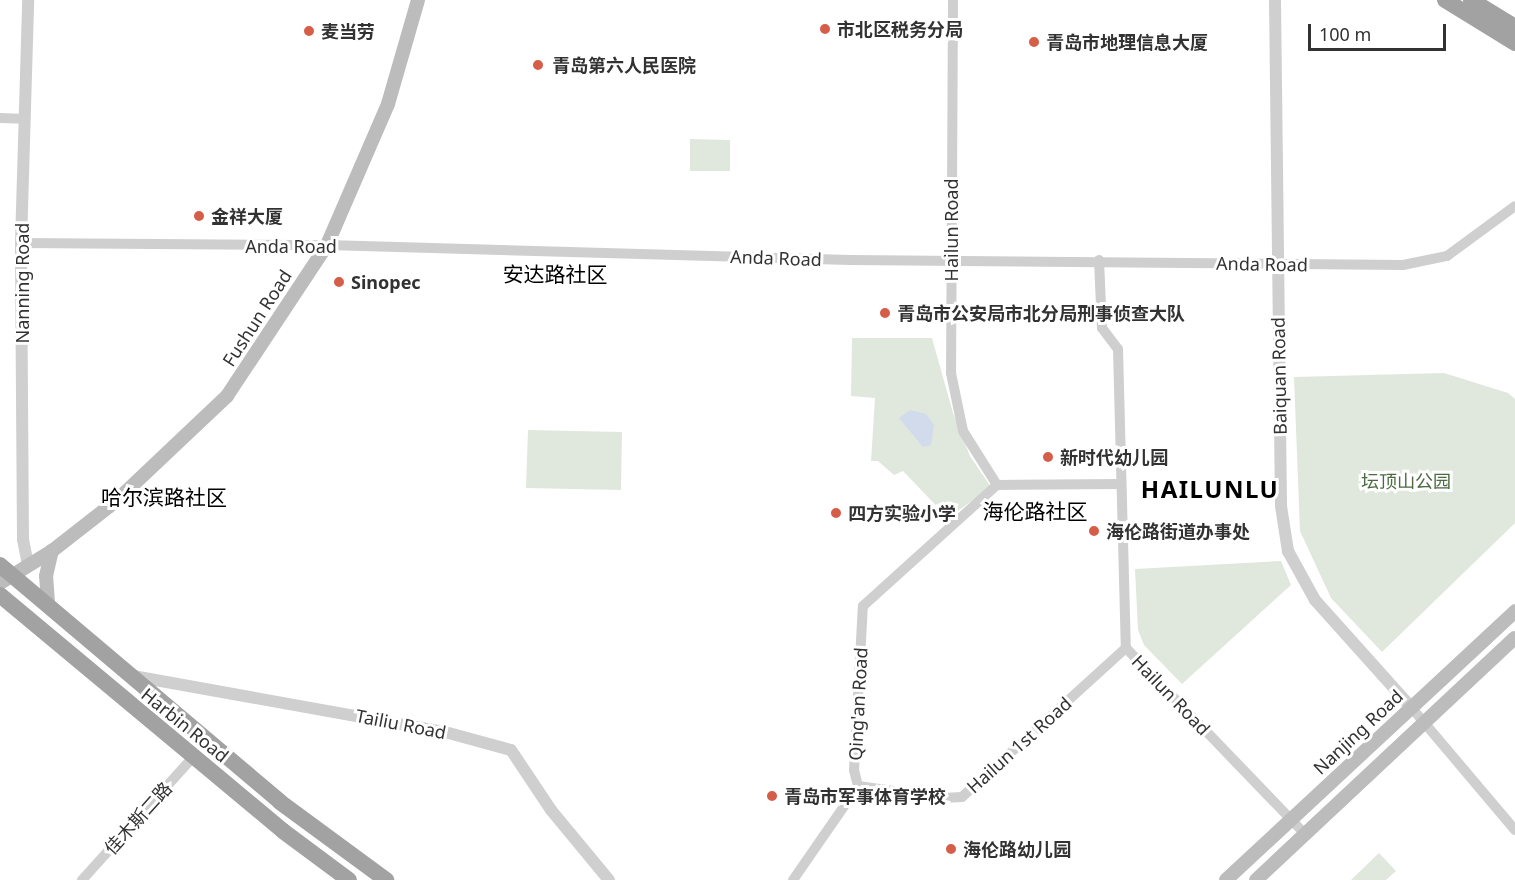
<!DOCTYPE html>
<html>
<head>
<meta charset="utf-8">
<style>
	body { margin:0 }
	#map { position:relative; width:1515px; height:880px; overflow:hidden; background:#fff; font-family:"Noto Sans","Noto Sans SC",sans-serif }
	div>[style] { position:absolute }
	.green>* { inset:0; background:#e0e8dd }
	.water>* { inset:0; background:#d1dbeb }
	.minor>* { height:10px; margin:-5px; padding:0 5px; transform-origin:5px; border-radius:5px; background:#cfcfcf }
	.tertiary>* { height:12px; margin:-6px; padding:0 6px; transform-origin:6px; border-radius:6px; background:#cfcfcf }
	.secondary>* { height:14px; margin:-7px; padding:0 7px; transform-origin:7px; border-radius:7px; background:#bcbcbc }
	.trunk>* { height:16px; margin:-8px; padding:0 8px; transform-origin:8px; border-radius:8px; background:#a2a2a2 }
	.trunk-bridge>* { height:16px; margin:-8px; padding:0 8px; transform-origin:8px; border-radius:8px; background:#a2a2a2 }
	.dots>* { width:16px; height:16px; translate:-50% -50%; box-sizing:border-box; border:3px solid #fff; border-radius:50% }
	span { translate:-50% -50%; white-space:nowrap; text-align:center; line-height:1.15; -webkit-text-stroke:6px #fff; paint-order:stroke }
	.poi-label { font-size:18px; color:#323232; font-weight:700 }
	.left { translate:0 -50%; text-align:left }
	.street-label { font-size:18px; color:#323232 }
	.park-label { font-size:18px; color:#4d6b43 }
	.quarter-label { font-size:21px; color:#000 }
	.district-label { font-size:24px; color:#000; font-weight:700; letter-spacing:1.5px }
	.scale { position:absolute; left:1308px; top:24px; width:138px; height:27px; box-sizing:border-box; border:3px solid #323232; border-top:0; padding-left:8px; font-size:18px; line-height:21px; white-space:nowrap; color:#323232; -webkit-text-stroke:4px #fff; paint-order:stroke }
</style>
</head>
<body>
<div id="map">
	<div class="green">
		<div style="clip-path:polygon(690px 139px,730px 140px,730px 171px,690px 171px)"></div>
		<div style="clip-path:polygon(852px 338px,932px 338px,953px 413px,970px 456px,991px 487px,948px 518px,903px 471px,894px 475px,878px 461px,871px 461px,875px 398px,851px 396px)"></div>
		<div style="clip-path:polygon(1444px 373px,1508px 393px,1515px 399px,1515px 523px,1382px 652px,1331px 598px,1300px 531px,1294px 377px)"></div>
		<div style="clip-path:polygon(528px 430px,622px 432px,621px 490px,526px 488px)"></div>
		<div style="clip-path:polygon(1281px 561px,1291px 585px,1182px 684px,1144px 645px,1138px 630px,1135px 569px)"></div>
		<div style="clip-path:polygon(1379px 853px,1396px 871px,1386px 880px,1351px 880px)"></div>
	</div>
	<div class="water">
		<div style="clip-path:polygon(910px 410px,926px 414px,934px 425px,931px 445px,923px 447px,899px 418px)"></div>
	</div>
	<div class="minor">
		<div style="left:953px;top:0;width:373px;rotate:90.3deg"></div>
		<div style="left:951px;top:373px;width:59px;rotate:78.3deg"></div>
		<div style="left:963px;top:431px;width:64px;rotate:57.8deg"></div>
		<div style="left:0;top:118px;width:25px;rotate:2deg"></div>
		<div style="left:21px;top:243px;width:306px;rotate:0.4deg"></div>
		<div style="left:327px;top:245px;width:523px;rotate:1.64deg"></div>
		<div style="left:850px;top:260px;width:553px;rotate:0.52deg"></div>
		<div style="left:1403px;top:265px;width:45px;rotate:-11.6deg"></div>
		<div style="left:1447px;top:256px;width:84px;rotate:-36.3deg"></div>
		<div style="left:1099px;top:260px;width:68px;rotate:87.5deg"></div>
		<div style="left:1102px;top:328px;width:26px;rotate:53deg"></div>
		<div style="left:1118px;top:349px;width:299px;rotate:88.5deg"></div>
		<div style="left:1126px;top:648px;width:258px;rotate:46.1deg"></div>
		<div style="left:1411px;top:707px;width:161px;rotate:49.8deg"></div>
		<div style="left:858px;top:786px;width:16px;rotate:-104deg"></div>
		<div style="left:854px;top:770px;width:164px;rotate:-86.9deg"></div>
		<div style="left:863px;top:606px;width:181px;rotate:-42.1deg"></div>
		<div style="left:997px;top:485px;width:123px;rotate:-0.5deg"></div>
		<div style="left:858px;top:786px;width:86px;rotate:8deg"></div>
		<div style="left:943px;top:798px;width:19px;rotate:-3deg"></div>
		<div style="left:962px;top:797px;width:222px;rotate:-42.3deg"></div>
		<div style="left:82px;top:880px;width:167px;rotate:-47.9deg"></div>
		<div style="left:793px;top:880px;width:114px;rotate:-55.3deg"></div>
	</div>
	<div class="tertiary">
		<div style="left:1275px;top:0;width:506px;rotate:89.32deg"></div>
		<div style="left:1281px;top:506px;width:46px;rotate:81.2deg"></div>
		<div style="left:1288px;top:551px;width:56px;rotate:61.1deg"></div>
		<div style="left:1315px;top:600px;width:144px;rotate:48.1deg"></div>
		<div style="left:28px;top:565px;width:25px;rotate:-101deg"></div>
		<div style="left:23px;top:540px;width:297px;rotate:-90.4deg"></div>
		<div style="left:21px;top:243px;width:243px;rotate:-88.3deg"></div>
		<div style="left:133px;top:676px;width:317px;rotate:10.2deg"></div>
		<div style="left:445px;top:732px;width:68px;rotate:15.3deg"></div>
		<div style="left:511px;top:750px;width:72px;rotate:56.3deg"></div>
		<div style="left:551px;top:810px;width:91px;rotate:50.4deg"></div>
	</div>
	<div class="secondary">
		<div style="left:0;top:583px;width:61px;rotate:-31.6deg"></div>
		<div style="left:52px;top:551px;width:81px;rotate:-38deg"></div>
		<div style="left:116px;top:501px;width:153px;rotate:-43.4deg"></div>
		<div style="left:227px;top:396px;width:181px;rotate:-56.5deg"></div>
		<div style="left:327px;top:245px;width:154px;rotate:-66.6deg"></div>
		<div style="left:388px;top:104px;width:108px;rotate:-73.9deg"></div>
		<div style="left:48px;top:603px;width:27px;rotate:-94deg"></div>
		<div style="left:46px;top:576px;width:26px;rotate:-77deg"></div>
		<div style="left:1226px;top:880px;width:395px;rotate:-42.9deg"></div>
		<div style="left:1256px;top:880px;width:354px;rotate:-43.1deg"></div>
	</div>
	<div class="trunk">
		<div style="left:0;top:565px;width:367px;rotate:40.2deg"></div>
		<div style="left:280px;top:802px;width:132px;rotate:36.3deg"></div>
		<div style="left:0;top:595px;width:368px;rotate:39.8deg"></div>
		<div style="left:283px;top:831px;width:82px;rotate:36.6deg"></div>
	</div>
	<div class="trunk-bridge">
		<div style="left:1445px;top:0;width:82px;rotate:31.6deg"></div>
		<div style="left:1471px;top:0;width:52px;rotate:31.5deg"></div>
	</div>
	<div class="dots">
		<div style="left:825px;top:29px;background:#d65d48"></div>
		<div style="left:309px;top:31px;background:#d65d48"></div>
		<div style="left:1034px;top:42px;background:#d65d48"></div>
		<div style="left:538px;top:65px;background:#d65d48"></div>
		<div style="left:199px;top:216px;background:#d65d48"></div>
		<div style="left:339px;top:282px;background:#d65d48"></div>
		<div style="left:885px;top:313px;background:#d65d48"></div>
		<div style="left:1048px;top:457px;background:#d65d48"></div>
		<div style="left:836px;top:513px;background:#d65d48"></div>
		<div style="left:1094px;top:531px;background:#d65d48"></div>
		<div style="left:772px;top:796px;background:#d65d48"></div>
		<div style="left:951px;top:849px;background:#d65d48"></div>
	</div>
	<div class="poi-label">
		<span class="left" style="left:837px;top:29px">市北区税务分局</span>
		<span class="left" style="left:321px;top:31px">麦当劳</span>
		<span class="left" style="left:1046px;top:42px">青岛市地理信息大厦</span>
		<span class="left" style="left:552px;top:65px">青岛第六人民医院</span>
		<span class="left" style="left:211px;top:216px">金祥大厦</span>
		<span class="left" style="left:351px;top:282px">Sinopec</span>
		<span class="left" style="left:897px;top:313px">青岛市公安局市北分局刑事侦查大队</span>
		<span class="left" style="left:1060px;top:457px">新时代幼儿园</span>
		<span class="left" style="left:848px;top:513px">四方实验小学</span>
		<span class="left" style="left:1106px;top:531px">海伦路街道办事处</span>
		<span class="left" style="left:784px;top:796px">青岛市军事体育学校</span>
		<span class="left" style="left:963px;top:849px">海伦路幼儿园</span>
	</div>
	<div class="street-label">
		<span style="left:951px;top:230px;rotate:-90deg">Hailun Road</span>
		<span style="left:291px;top:246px">Anda Road</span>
		<span style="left:776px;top:258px;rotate:2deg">Anda Road</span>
		<span style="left:1262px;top:264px;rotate:1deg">Anda Road</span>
		<span style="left:22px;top:283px;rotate:-90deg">Nanning Road</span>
		<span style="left:257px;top:318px;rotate:-57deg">Fushun Road</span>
		<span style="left:1279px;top:376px;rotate:-91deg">Baiquan Road</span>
		<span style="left:1171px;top:695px;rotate:46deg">Hailun Road</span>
		<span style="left:858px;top:704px;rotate:-87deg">Qing'an Road</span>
		<span style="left:401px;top:724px;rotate:11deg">Tailiu Road</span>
		<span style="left:185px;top:725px;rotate:39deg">Harbin Road</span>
		<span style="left:1358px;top:732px;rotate:-43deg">Nanjing Road</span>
		<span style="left:1019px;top:745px;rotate:-42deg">Hailun 1st Road</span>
		<span style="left:138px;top:818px;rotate:-48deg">佳木斯二路</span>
	</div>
	<div class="park-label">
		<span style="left:1406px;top:481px">坛顶山公园</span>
	</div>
	<div class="quarter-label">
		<span style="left:555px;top:274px">安达路社区</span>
		<span style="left:164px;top:497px">哈尔滨路社区</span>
		<span style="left:1035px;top:511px">海伦路社区</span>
	</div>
	<div class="district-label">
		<span style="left:1210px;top:489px">HAILUNLU</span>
	</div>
	<div class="scale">100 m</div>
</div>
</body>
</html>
